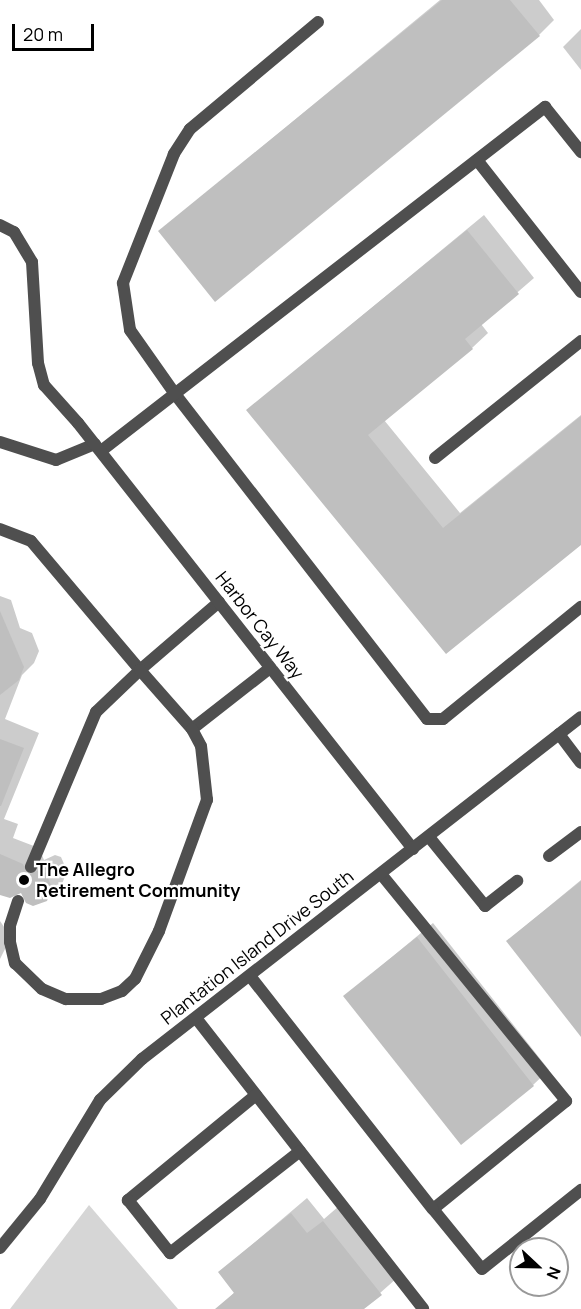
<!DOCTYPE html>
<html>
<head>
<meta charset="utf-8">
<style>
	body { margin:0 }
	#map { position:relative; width:581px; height:1309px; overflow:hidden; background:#fff; font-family:Manrope,sans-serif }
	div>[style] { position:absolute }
	.green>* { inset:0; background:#d6d6d6 }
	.shadow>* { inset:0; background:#0003 }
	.building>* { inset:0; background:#bfbfbf }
	.lane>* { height:12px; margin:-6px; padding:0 6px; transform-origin:6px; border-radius:6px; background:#4f4f4f }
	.street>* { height:12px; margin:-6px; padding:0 6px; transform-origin:6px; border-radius:6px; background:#4f4f4f }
	.dots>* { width:16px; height:16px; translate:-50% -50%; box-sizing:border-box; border:3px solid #fff; border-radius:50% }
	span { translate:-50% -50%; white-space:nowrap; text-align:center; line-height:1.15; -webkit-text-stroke:4.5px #fff; paint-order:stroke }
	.street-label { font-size:18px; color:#000 }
	.poi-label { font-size:18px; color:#000; font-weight:700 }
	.left { translate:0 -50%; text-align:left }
	.north { position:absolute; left:509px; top:1237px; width:60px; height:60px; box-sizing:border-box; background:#fff; border:2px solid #999; border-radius:50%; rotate:112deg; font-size:16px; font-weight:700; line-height:24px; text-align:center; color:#000 }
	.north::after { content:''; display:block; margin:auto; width:21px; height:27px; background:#000; clip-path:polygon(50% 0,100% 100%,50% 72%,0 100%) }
	.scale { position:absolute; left:12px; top:24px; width:82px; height:27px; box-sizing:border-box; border:3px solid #000; border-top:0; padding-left:8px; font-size:18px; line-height:21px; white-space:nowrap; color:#000; -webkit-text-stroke:4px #fff; paint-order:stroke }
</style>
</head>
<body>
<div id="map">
	<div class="green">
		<div style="clip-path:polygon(89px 1205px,178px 1309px,10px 1309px)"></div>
	</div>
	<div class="shadow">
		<div style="clip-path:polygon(440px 0,539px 0,554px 20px,539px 35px,160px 231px)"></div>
		<div style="clip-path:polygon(581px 29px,581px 70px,563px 47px)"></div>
		<div style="clip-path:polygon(484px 215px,534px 278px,481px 324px,488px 333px,472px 348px,384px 420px,460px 513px,581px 415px,581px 543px,446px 652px,248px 410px)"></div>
		<div style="clip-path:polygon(0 596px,11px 600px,20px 628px,32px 633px,39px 651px,34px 663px,22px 675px,5px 719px,39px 733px,4px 819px,18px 824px,13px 838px,39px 848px,44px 860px,55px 855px,61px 857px,67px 871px,62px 884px,46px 900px,22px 891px,0 893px)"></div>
		<div style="clip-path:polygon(581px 880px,581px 1035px,507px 941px)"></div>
		<div style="clip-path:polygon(0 921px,11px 937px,0 959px)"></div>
		<div style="clip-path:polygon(433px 923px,549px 1070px,533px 1085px,345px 996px)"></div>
		<div style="clip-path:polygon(307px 1198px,324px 1219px,339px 1206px,397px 1278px,362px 1309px,217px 1309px,235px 1292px,220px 1272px)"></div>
	</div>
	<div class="building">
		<div style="clip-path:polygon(442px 0,510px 0,540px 36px,215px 302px,158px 231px)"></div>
		<div style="clip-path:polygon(467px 230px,519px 294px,465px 339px,473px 349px,368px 435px,443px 528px,581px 416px,581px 545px,446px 654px,246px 410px)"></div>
		<div style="clip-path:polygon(0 611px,24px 667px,19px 680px,0 695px)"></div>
		<div style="clip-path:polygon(0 739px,24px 748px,1px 806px,0 806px)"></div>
		<div style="clip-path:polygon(0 854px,23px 864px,28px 875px,39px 870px,46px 873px,52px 888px,47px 901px,33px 906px,26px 903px,21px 893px,10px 898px,0 895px)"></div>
		<div style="clip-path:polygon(581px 881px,581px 1037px,506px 941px)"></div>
		<div style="clip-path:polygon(417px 937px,534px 1086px,461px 1145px,343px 996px)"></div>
		<div style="clip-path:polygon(291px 1213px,307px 1233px,323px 1221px,382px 1295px,364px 1309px,215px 1309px,234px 1293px,218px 1272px)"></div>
	</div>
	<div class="lane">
		<div style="left:318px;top:22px;width:167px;rotate:140.1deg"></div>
		<div style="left:190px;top:129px;width:30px;rotate:123deg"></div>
		<div style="left:174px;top:154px;width:139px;rotate:111.6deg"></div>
		<div style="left:123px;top:283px;width:48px;rotate:81.5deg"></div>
		<div style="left:130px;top:330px;width:78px;rotate:54.9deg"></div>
		<div style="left:175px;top:394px;width:411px;rotate:52.2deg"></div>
		<div style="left:427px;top:719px;width:16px"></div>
		<div style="left:443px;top:719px;width:178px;rotate:-39.1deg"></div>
		<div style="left:477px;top:160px;width:168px;rotate:51.8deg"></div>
		<div style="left:0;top:225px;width:16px;rotate:27deg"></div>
		<div style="left:14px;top:232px;width:35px;rotate:59deg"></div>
		<div style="left:32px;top:262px;width:101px;rotate:86.6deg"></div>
		<div style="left:38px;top:363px;width:23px;rotate:75deg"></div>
		<div style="left:44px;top:385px;width:51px;rotate:48.2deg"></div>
		<div style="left:0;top:442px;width:59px;rotate:17.8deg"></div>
		<div style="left:56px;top:460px;width:42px;rotate:-22.3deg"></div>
		<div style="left:101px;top:451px;width:562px;rotate:-37.77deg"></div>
		<div style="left:545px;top:107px;width:58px;rotate:51.3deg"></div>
		<div style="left:435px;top:458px;width:187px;rotate:-38.7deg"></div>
		<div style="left:0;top:529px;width:33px;rotate:21deg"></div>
		<div style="left:31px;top:541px;width:169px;rotate:49.8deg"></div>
		<div style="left:140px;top:670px;width:61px;rotate:136.3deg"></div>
		<div style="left:96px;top:712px;width:168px;rotate:112.8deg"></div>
		<div style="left:219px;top:602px;width:104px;rotate:139.3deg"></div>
		<div style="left:140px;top:670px;width:79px;rotate:48.6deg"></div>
		<div style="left:192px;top:729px;width:99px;rotate:-38deg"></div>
		<div style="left:559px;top:734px;width:36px;rotate:53deg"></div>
		<div style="left:429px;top:837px;width:89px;rotate:50.9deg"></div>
		<div style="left:485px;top:906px;width:41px;rotate:-38deg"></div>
		<div style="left:549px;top:856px;width:40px;rotate:-37deg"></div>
		<div style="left:381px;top:874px;width:293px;rotate:50.8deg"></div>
		<div style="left:566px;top:1101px;width:171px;rotate:140.9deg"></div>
		<div style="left:433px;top:1209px;width:77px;rotate:50.8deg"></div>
		<div style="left:482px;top:1269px;width:127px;rotate:-38.6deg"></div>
		<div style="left:18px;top:901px;width:26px;rotate:108deg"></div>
		<div style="left:10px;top:926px;width:16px;rotate:90deg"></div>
		<div style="left:10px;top:942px;width:22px;rotate:77deg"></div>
		<div style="left:15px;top:963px;width:37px;rotate:44deg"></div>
		<div style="left:42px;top:989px;width:26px;rotate:23deg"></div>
		<div style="left:66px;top:999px;width:35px"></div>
		<div style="left:101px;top:999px;width:22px;rotate:-21deg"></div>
		<div style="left:122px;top:991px;width:18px;rotate:-43deg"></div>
		<div style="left:135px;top:979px;width:54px;rotate:-63.4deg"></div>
		<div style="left:159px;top:931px;width:140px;rotate:-69.9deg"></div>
		<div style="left:207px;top:800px;width:54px;rotate:-96.3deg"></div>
		<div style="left:201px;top:746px;width:19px;rotate:-118deg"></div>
		<div style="left:250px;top:976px;width:296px;rotate:51.9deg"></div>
		<div style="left:196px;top:1018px;width:369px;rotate:52deg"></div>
		<div style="left:256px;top:1095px;width:166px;rotate:140.6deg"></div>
		<div style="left:128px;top:1200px;width:68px;rotate:51.6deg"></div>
		<div style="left:170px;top:1253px;width:165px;rotate:-38.1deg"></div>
	</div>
	<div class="street">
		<div style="left:78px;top:423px;width:542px;rotate:51.82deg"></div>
		<div style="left:0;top:1248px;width:63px;rotate:-50.8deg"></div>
		<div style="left:40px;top:1199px;width:116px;rotate:-58.8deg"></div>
		<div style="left:100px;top:1100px;width:59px;rotate:-44.3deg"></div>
		<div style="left:142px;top:1059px;width:556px;rotate:-37.92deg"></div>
	</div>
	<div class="dots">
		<div style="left:24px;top:880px;background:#000"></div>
	</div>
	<div class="street-label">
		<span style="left:260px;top:625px;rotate:52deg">Harbor Cay Way</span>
		<span style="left:257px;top:947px;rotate:-38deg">Plantation Island Drive South</span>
	</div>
	<div class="poi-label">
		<span class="left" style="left:36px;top:880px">The Allegro<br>Retirement Community</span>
	</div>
	<div class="north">N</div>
	<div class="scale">20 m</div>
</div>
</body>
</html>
